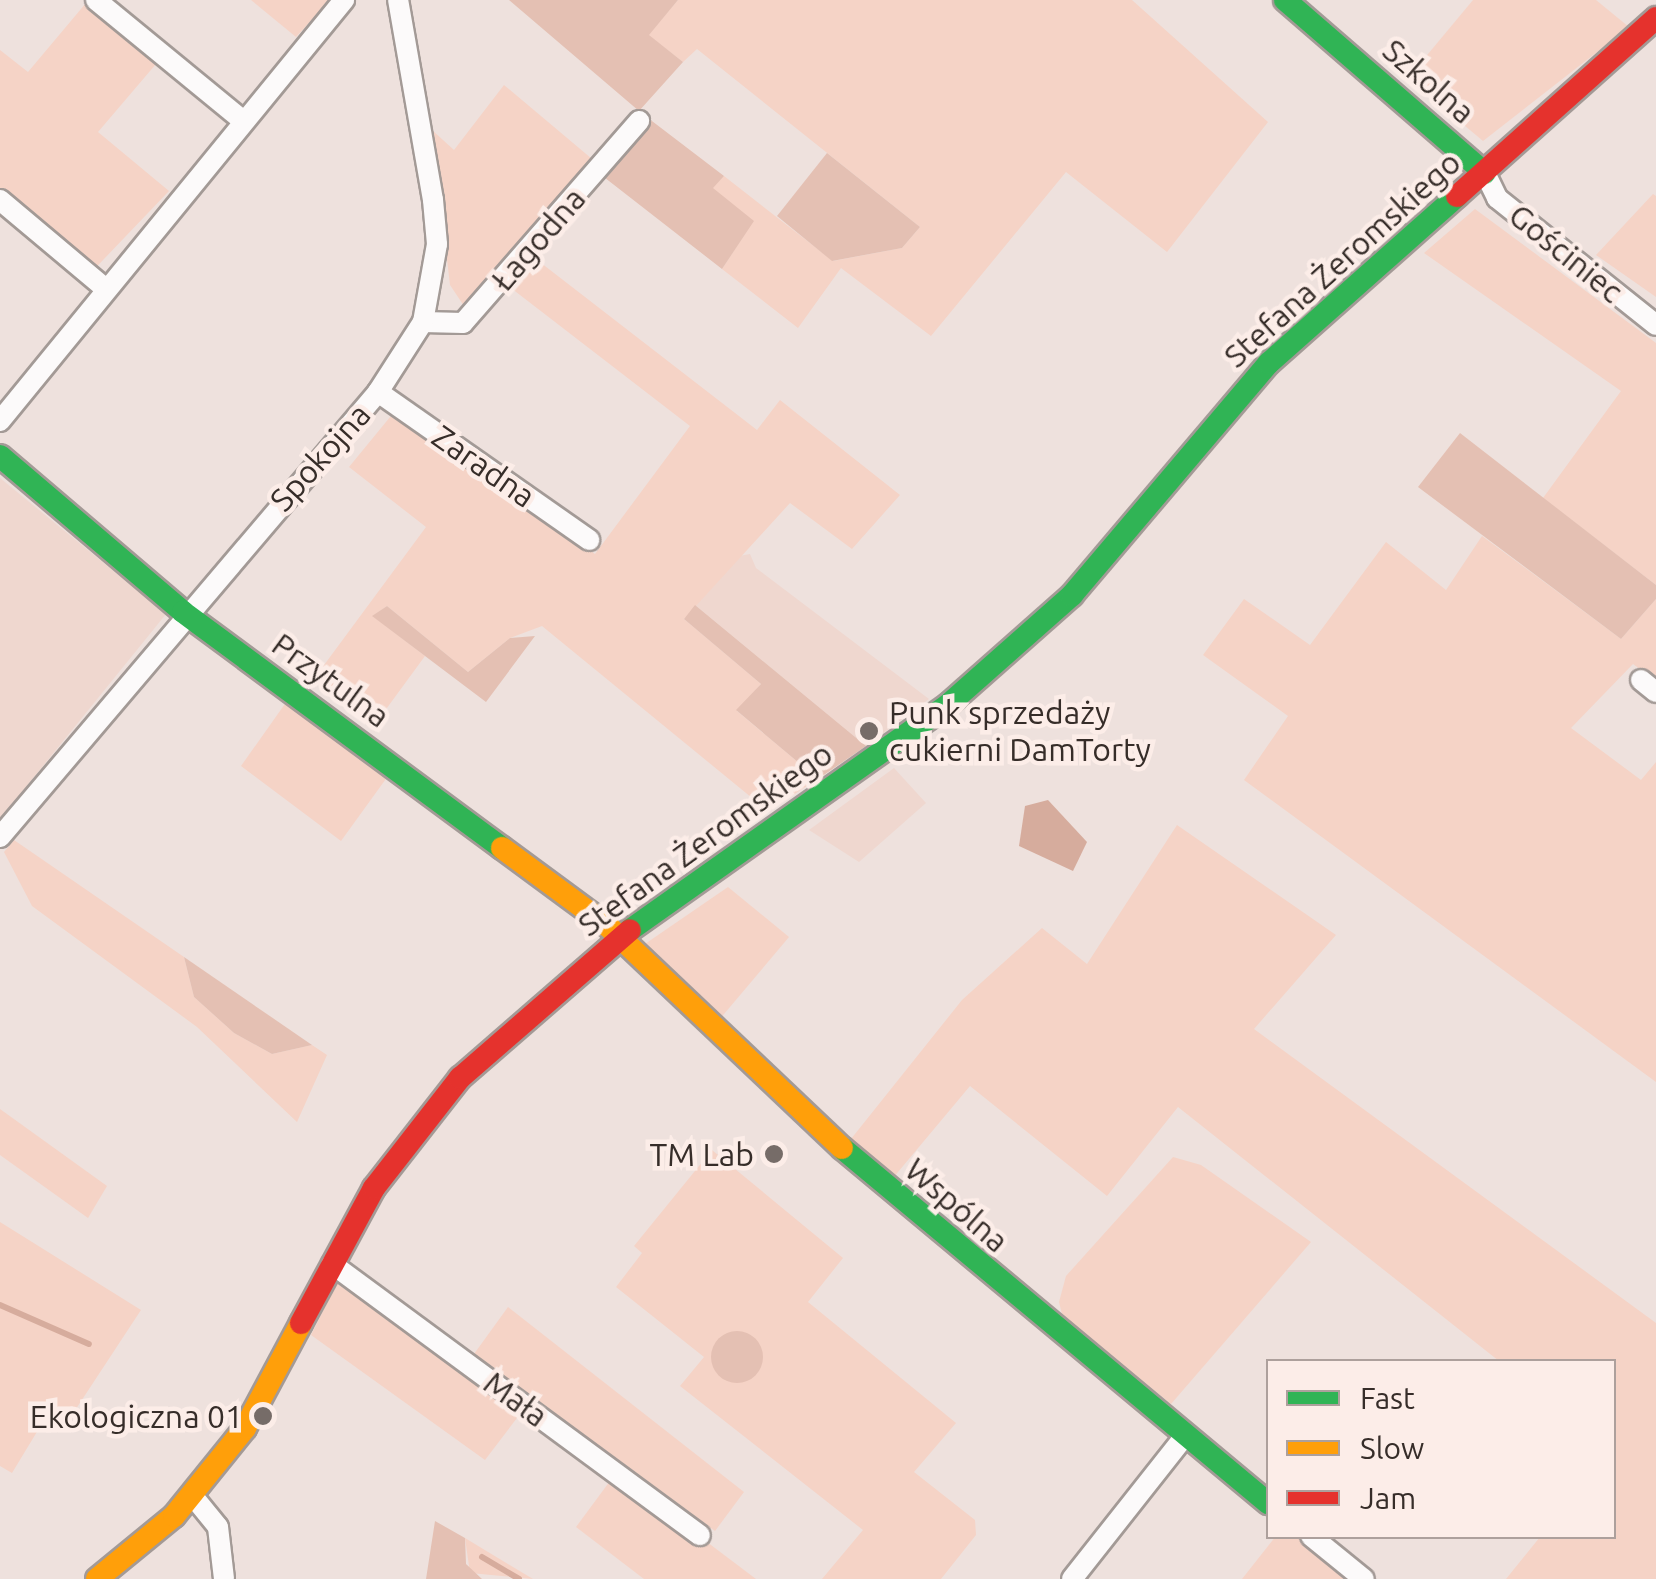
<!DOCTYPE html>
<html>
<head>
<meta charset="utf-8">
<style>
	body { margin:0 }
	#map { position:relative; width:1656px; height:1579px; overflow:hidden; background:#eee1dd; font-family:Ubuntu,sans-serif }
	div>[style] { position:absolute }
	.built>* { inset:0; background:#efd7cf }
	.green>* { inset:0; background:#f5d3c6 }
	.forest>* { inset:0; background:#e4c0b3 }
	.round { border-radius:50% }
	.water>* { inset:0; background:#d6ac9d }
	.stream>* { height:6px; margin:-3px; padding:0 3px; transform-origin:3px; border-radius:3px; background:#d6ac9d }
	.roads { filter:drop-shadow(2px 0 #a39a96) drop-shadow(-2px 0 #a39a96) drop-shadow(0 2px #a39a96) drop-shadow(0 -2px #a39a96) }
	.street>* { height:20px; margin:-10px; padding:0 10px; transform-origin:10px; border-radius:10px; background:#fcfafa }
	.fast>* { height:22px; margin:-11px; padding:0 11px; transform-origin:11px; border-radius:11px; background:#30b455 }
	.slow>* { height:22px; margin:-11px; padding:0 11px; transform-origin:11px; border-radius:11px; background:#ff9f0a }
	.jam>* { height:22px; margin:-11px; padding:0 11px; transform-origin:11px; border-radius:11px; background:#e5322d }
	.dots>* { width:28px; height:28px; translate:-50% -50%; box-sizing:border-box; border:5px solid #fcede8; border-radius:50% }
	span { translate:-50% -50%; white-space:nowrap; text-align:center; line-height:1.15; -webkit-text-stroke:9px #fcede8; paint-order:stroke }
	.street-label { font-size:32px; color:#362d29 }
	.poi-label { font-size:32px; color:#362d29 }
	.left { translate:0 -50%; text-align:left }
	.right { translate:-100% -50%; text-align:right }
	.legend { position:absolute; left:1266px; top:1359px; width:350px; height:180px; box-sizing:border-box; background:#fcede8; border:2px solid #ada09c; margin:0; padding:12px 18px; list-style:none; font-size:30px; color:#362d29 }
	.legend li { display:flex; align-items:center; gap:20px; height:50px }
	.legend b { width:50px; border:2px solid #ada09c }
</style>
</head>
<body>
<div id="map">
	<div class="built">
		<div style="clip-path:polygon(0 478px,166px 614px,0 819px)"></div>
		<div style="clip-path:polygon(750px 554px,756px 568px,929px 699px,866px 746px,695px 605px,734px 557px)"></div>
		<div style="clip-path:polygon(894px 768px,926px 803px,859px 862px,809px 830px)"></div>
	</div>
	<div class="green">
		<div style="clip-path:polygon(251px 0,330px 0,296px 37px)"></div>
		<div style="clip-path:polygon(678px 0,1132px 0,1268px 122px,1167px 252px,1066px 172px,931px 336px,841px 268px,798px 328px,722px 269px,753px 221px,712px 188px,724px 176px,833px 261px,902px 248px,920px 227px,697px 49px,683px 62px,648px 35px)"></div>
		<div style="clip-path:polygon(1473px 0,1596px 0,1629px 27px,1483px 141px,1408px 78px)"></div>
		<div style="clip-path:polygon(86px 3px,156px 64px,98px 132px,169px 191px,82px 282px,0 214px,0 50px,28px 72px)"></div>
		<div style="clip-path:polygon(504px 85px,598px 164px,464px 306px,450px 285px,432px 130px,454px 150px)"></div>
		<div style="clip-path:polygon(1653px 194px,1656px 196px,1656px 297px,1596px 255px)"></div>
		<div style="clip-path:polygon(1475px 209px,1656px 343px,1656px 585px,1543px 498px,1621px 391px,1424px 253px)"></div>
		<div style="clip-path:polygon(532px 256px,757px 430px,780px 400px,900px 495px,852px 549px,790px 503px,684px 619px,761px 684px,737px 711px,818px 779px,768px 811px,542px 626px,510px 638px,468px 672px,387px 606px,373px 616px,425px 656px,373px 727px,313px 680px,426px 527px,349px 467px,395px 411px,595px 554px,690px 426px,507px 285px)"></div>
		<div style="clip-path:polygon(1482px 536px,1621px 639px,1656px 599px,1656px 681px,1633px 664px,1571px 728px,1641px 780px,1656px 762px,1656px 1082px,1244px 780px,1288px 716px,1203px 655px,1244px 599px,1310px 645px,1386px 542px,1446px 590px)"></div>
		<div style="clip-path:polygon(287px 701px,388px 776px,341px 841px,241px 766px)"></div>
		<div style="clip-path:polygon(1177px 825px,1336px 935px,1254px 1029px,1656px 1323px,1656px 1579px,1506px 1579px,1540px 1537px,1614px 1536px,1614px 1362px,1499px 1361px,1178px 1107px,1107px 1196px,970px 1086px,893px 1178px,851px 1139px,962px 1000px,1042px 928px,1087px 964px)"></div>
		<div style="clip-path:polygon(14px 840px,184px 957px,194px 997px,234px 1033px,272px 1054px,312px 1045px,327px 1055px,297px 1122px,197px 1027px,32px 906px,4px 852px)"></div>
		<div style="clip-path:polygon(728px 887px,789px 937px,719px 1020px,642px 946px)"></div>
		<div style="clip-path:polygon(0 1109px,107px 1186px,88px 1218px,0 1155px)"></div>
		<div style="clip-path:polygon(712px 1150px,843px 1258px,808px 1302px,956px 1423px,914px 1472px,975px 1520px,976px 1535px,941px 1579px,822px 1579px,863px 1530px,680px 1386px,704px 1357px,616px 1287px,642px 1253px,634px 1246px)"></div>
		<div style="clip-path:polygon(1173px 1157px,1201px 1165px,1311px 1242px,1171px 1404px,1063px 1318px,1059px 1302px,1066px 1276px)"></div>
		<div style="clip-path:polygon(0 1222px,141px 1310px,70px 1418px,52px 1407px,12px 1473px,0 1466px)"></div>
		<div style="clip-path:polygon(340px 1278px,520px 1414px,485px 1460px,311px 1335px)"></div>
		<div style="clip-path:polygon(508px 1307px,744px 1492px,715px 1531px,474px 1354px)"></div>
		<div style="clip-path:polygon(610px 1481px,707px 1542px,756px 1579px,644px 1579px,576px 1527px)"></div>
		<div style="clip-path:polygon(1276px 1536px,1297px 1537px,1350px 1579px,1242px 1579px)"></div>
		<div style="clip-path:polygon(465px 1538px,533px 1579px,470px 1573px)"></div>
	</div>
	<div class="forest">
		<div style="clip-path:polygon(509px 0,678px 0,649px 35px,683px 62px,639px 111px)"></div>
		<div style="clip-path:polygon(648px 118px,724px 176px,713px 188px,754px 221px,722px 269px,600px 174px)"></div>
		<div style="clip-path:polygon(827px 153px,920px 227px,902px 248px,832px 261px,777px 216px)"></div>
		<div style="clip-path:polygon(1460px 433px,1656px 585px,1656px 599px,1621px 639px,1418px 487px)"></div>
		<div style="clip-path:polygon(695px 605px,866px 746px,818px 779px,736px 710px,761px 684px,684px 619px)"></div>
		<div style="clip-path:polygon(387px 606px,468px 672px,510px 638px,535px 636px,486px 702px,372px 616px)"></div>
		<div style="clip-path:polygon(184px 957px,312px 1045px,272px 1054px,234px 1033px,194px 997px)"></div>
		<div class="round" style="left:711px;top:1331px;width:52px;height:52px"></div>
		<div style="clip-path:polygon(435px 1521px,465px 1538px,466px 1564px,482px 1579px,426px 1579px)"></div>
	</div>
	<div class="water">
		<div style="clip-path:polygon(1048px 800px,1087px 842px,1073px 871px,1019px 846px,1025px 806px)"></div>
	</div>
	<div class="stream">
		<div style="left:0;top:1305px;width:97px;rotate:23.7deg"></div>
		<div style="left:482px;top:1557px;width:43px;rotate:30.7deg"></div>
	</div>
	<div class="roads">
		<div class="street">
			<div style="left:96px;top:0;width:189px;rotate:39.4deg"></div>
			<div style="left:1485px;top:173px;width:28px;rotate:64deg"></div>
			<div style="left:1497px;top:198px;width:203px;rotate:38.6deg"></div>
			<div style="left:0;top:200px;width:137px;rotate:40deg"></div>
			<div style="left:423px;top:322px;width:40px;rotate:1.4deg"></div>
			<div style="left:463px;top:323px;width:268px;rotate:-48.9deg"></div>
			<div style="left:378px;top:392px;width:258px;rotate:35deg"></div>
			<div style="left:0;top:421px;width:544px;rotate:-50.75deg"></div>
			<div style="left:1641px;top:680px;width:19px;rotate:39deg"></div>
			<div style="left:0;top:837px;width:584px;rotate:-49.65deg"></div>
			<div style="left:378px;top:392px;width:83px;rotate:-57.3deg"></div>
			<div style="left:423px;top:322px;width:79px;rotate:-79.8deg"></div>
			<div style="left:437px;top:244px;width:44px;rotate:-95.2deg"></div>
			<div style="left:433px;top:200px;width:203px;rotate:-99.9deg"></div>
			<div style="left:332px;top:1264px;width:457px;rotate:36.4deg"></div>
			<div style="left:192px;top:1495px;width:41px;rotate:50.9deg"></div>
			<div style="left:218px;top:1527px;width:52px;rotate:83.4deg"></div>
			<div style="left:1311px;top:1536px;width:68px;rotate:39.1deg"></div>
			<div style="left:1072px;top:1579px;width:182px;rotate:-51.7deg"></div>
		</div>
		<div class="fast">
			<div style="left:1285px;top:0;width:264px;rotate:40.9deg"></div>
			<div style="left:0;top:456px;width:240px;rotate:40.4deg"></div>
			<div style="left:183px;top:612px;width:397px;rotate:36.5deg"></div>
			<div style="left:630px;top:930px;width:391px;rotate:-35.3deg"></div>
			<div style="left:949px;top:704px;width:164px;rotate:-41.5deg"></div>
			<div style="left:1072px;top:595px;width:304px;rotate:-49.7deg"></div>
			<div style="left:1269px;top:363px;width:251px;rotate:-41.6deg"></div>
			<div style="left:842px;top:1148px;width:555px;rotate:39.81deg"></div>
		</div>
		<div class="slow">
			<div style="left:502px;top:848px;width:133px;rotate:36.4deg"></div>
			<div style="left:609px;top:927px;width:321px;rotate:43.5deg"></div>
			<div style="left:97px;top:1579px;width:99px;rotate:-39.3deg"></div>
			<div style="left:174px;top:1516px;width:113px;rotate:-51.1deg"></div>
			<div style="left:245px;top:1428px;width:119px;rotate:-61.9deg"></div>
		</div>
		<div class="jam">
			<div style="left:1457px;top:196px;width:267px;rotate:-41.8deg"></div>
			<div style="left:301px;top:1323px;width:153px;rotate:-61.6deg"></div>
			<div style="left:374px;top:1188px;width:140px;rotate:-52deg"></div>
			<div style="left:460px;top:1078px;width:225px;rotate:-41deg"></div>
		</div>
	</div>
	<div class="dots">
		<div style="left:869px;top:731px;background:#766c68"></div>
		<div style="left:774px;top:1154px;background:#766c68"></div>
		<div style="left:263px;top:1416px;background:#766c68"></div>
	</div>
	<div class="street-label">
		<span style="left:1429px;top:81px;rotate:41deg">Szkolna</span>
		<span style="left:538px;top:239px;rotate:-49deg">Łagodna</span>
		<span style="left:1566px;top:253px;rotate:39deg">Gościniec</span>
		<span style="left:1342px;top:259px;rotate:-42deg">Stefana Żeromskiego</span>
		<span style="left:320px;top:457px;rotate:-48deg">Spokojna</span>
		<span style="left:484px;top:466px;rotate:35deg">Zaradna</span>
		<span style="left:331px;top:680px;rotate:36deg">Przytulna</span>
		<span style="left:705px;top:839px;rotate:-36deg">Stefana Żeromskiego</span>
		<span style="left:957px;top:1205px;rotate:41deg">Wspólna</span>
		<span style="left:516px;top:1399px;rotate:36deg">Mała</span>
	</div>
	<div class="poi-label">
		<span class="left" style="left:889px;top:731px">Punk sprzedaży<br>cukierni DamTorty</span>
		<span class="right" style="left:754px;top:1154px">TM Lab</span>
		<span class="right" style="left:243px;top:1416px">Ekologiczna 01</span>
	</div>
	<ul class="legend">
	<li><b style="height:12px;background:#30b455"></b>Fast</li>
	<li><b style="height:12px;background:#ff9f0a"></b>Slow</li>
	<li><b style="height:12px;background:#e5322d"></b>Jam</li>
	</ul>
</div>
</body>
</html>
